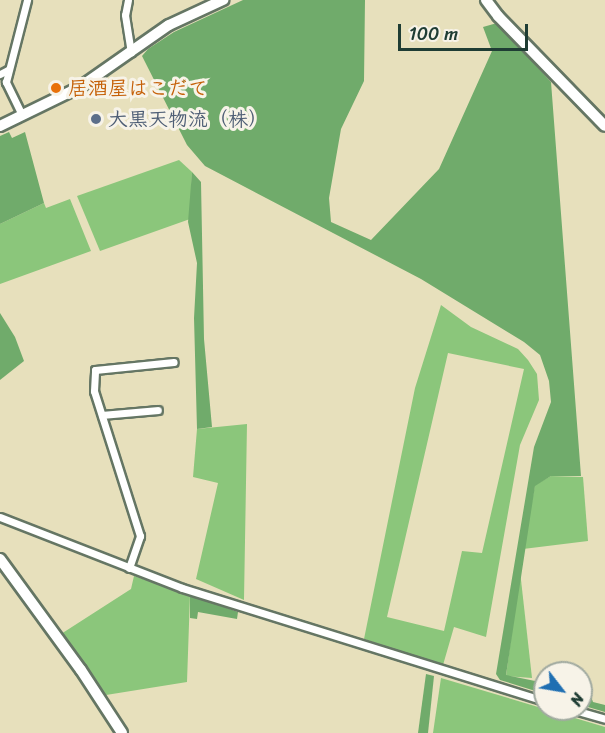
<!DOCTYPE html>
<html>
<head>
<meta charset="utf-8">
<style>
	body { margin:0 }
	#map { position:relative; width:605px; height:733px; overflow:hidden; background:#e7e0bc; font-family:Sriracha,"Klee One",sans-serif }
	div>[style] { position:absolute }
	.green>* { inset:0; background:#8bc67b }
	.forest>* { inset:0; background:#70ab6b }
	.roads { filter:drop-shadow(2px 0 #657664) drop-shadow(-2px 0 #657664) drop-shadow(0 2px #657664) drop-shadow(0 -2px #657664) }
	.street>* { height:7px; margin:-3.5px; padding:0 3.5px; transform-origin:3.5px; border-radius:3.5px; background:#fff }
	.secondary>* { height:10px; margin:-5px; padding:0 5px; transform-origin:5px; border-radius:5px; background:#fff }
	.dots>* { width:16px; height:16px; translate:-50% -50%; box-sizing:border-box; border:3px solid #f7f3e8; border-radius:50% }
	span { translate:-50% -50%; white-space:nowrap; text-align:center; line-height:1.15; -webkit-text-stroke:6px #f7f3e8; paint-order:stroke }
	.food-label { font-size:20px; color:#c56008; font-weight:700 }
	.left { translate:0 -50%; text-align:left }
	.service-label { font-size:20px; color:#4e5e75; font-weight:700 }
	.north { position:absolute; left:533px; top:661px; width:60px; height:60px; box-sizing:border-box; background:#f7f3e8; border:2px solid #a1aaa0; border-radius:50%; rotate:121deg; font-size:16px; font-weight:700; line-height:24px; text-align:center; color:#1f3d34 }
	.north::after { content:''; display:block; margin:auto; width:21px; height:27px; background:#1f6fb2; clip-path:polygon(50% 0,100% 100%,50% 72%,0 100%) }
	.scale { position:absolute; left:398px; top:24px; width:130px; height:27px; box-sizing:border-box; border:3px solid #1f3d34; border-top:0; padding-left:8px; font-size:18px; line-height:21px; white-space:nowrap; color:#1f3d34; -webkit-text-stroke:4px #f7f3e8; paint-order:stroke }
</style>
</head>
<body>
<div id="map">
	<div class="green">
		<div style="clip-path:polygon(179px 160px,192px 172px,190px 219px,100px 251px,77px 196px)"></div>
		<div style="clip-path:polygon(70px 199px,91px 251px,0 284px,0 224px,44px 203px,46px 208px)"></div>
		<div style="clip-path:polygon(evenodd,441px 305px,471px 327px,518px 349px,528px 360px,537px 374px,539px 400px,520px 445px,486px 637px,454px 627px,443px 665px,364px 639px,415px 388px,441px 305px,448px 353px,524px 369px,482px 553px,462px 551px,444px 631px,387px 617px,448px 353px)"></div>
		<div style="clip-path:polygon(247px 424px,244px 600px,196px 579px,218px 483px,193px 477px,197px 429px)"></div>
		<div style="clip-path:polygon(551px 476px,583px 477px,588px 541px,523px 549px,535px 485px)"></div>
		<div style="clip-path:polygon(520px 571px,532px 678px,506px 676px)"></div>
		<div style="clip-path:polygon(134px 576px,190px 595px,187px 682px,106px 695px,61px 634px,131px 589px)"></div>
		<div style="clip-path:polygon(441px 678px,605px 727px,605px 733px,433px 733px)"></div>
	</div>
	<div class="forest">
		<div style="clip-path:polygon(243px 0,365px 0,364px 81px,341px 129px,329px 198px,331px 222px,371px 240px,439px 169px,492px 51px,483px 27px,497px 23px,551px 82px,581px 476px,551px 476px,535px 486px,506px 675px,545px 683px,545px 694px,500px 680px,496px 674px,534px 447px,551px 402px,549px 381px,540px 355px,524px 342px,421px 279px,205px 166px,187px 145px,142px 56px,148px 49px,174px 32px)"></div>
		<div style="clip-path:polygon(9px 132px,12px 138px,25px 132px,44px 203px,0 224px,0 136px)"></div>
		<div style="clip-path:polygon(192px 172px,201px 182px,204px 339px,212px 427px,197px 429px,194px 318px,197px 263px,188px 222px)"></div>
		<div style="clip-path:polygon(0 313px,15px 337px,24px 361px,0 380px)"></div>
		<div style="clip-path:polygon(190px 595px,238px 612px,237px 619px,198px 612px,197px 619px,190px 618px)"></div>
		<div style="clip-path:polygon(426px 674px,434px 676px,428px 733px,418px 733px)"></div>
		<div style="clip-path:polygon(581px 690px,589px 691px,593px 702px,605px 705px,605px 712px,581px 705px)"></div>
	</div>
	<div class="roads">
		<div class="street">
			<div style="left:128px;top:0;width:15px;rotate:101deg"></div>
			<div style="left:125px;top:15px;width:38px;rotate:81deg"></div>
			<div style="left:0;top:74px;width:9px;rotate:-27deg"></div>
			<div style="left:22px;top:115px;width:37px;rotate:-116deg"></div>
			<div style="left:6px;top:82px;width:85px;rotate:-75.6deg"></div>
			<div style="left:102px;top:415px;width:56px;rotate:-5.1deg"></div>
			<div style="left:0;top:517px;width:195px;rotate:21.3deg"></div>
			<div style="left:182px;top:588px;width:380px;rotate:17.3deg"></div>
			<div style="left:129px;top:568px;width:34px;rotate:-71deg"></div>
			<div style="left:140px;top:536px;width:152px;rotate:-107.6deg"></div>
			<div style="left:94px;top:391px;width:21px;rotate:-87deg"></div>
			<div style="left:95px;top:370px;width:79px;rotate:-5.8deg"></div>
			<div style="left:571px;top:709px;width:35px;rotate:16deg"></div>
		</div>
		<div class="secondary">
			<div style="left:486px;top:0;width:20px;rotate:53deg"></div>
			<div style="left:498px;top:16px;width:153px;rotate:45.8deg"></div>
			<div style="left:0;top:126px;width:89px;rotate:-26deg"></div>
			<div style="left:80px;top:87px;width:108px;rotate:-34.9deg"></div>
			<div style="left:169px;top:25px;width:60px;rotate:-24.8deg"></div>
			<div style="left:0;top:559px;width:137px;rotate:53.9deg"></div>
			<div style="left:81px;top:670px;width:75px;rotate:56.9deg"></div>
		</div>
	</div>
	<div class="dots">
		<div style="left:56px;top:88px;background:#e8710a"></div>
		<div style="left:96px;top:119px;background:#5c6f8a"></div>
	</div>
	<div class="food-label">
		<span class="left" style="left:68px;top:88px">居酒屋はこだて</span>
	</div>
	<div class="service-label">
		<span class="left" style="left:108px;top:119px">大黒天物流（株）</span>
	</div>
	<div class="north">N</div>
	<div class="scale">100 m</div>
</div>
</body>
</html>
